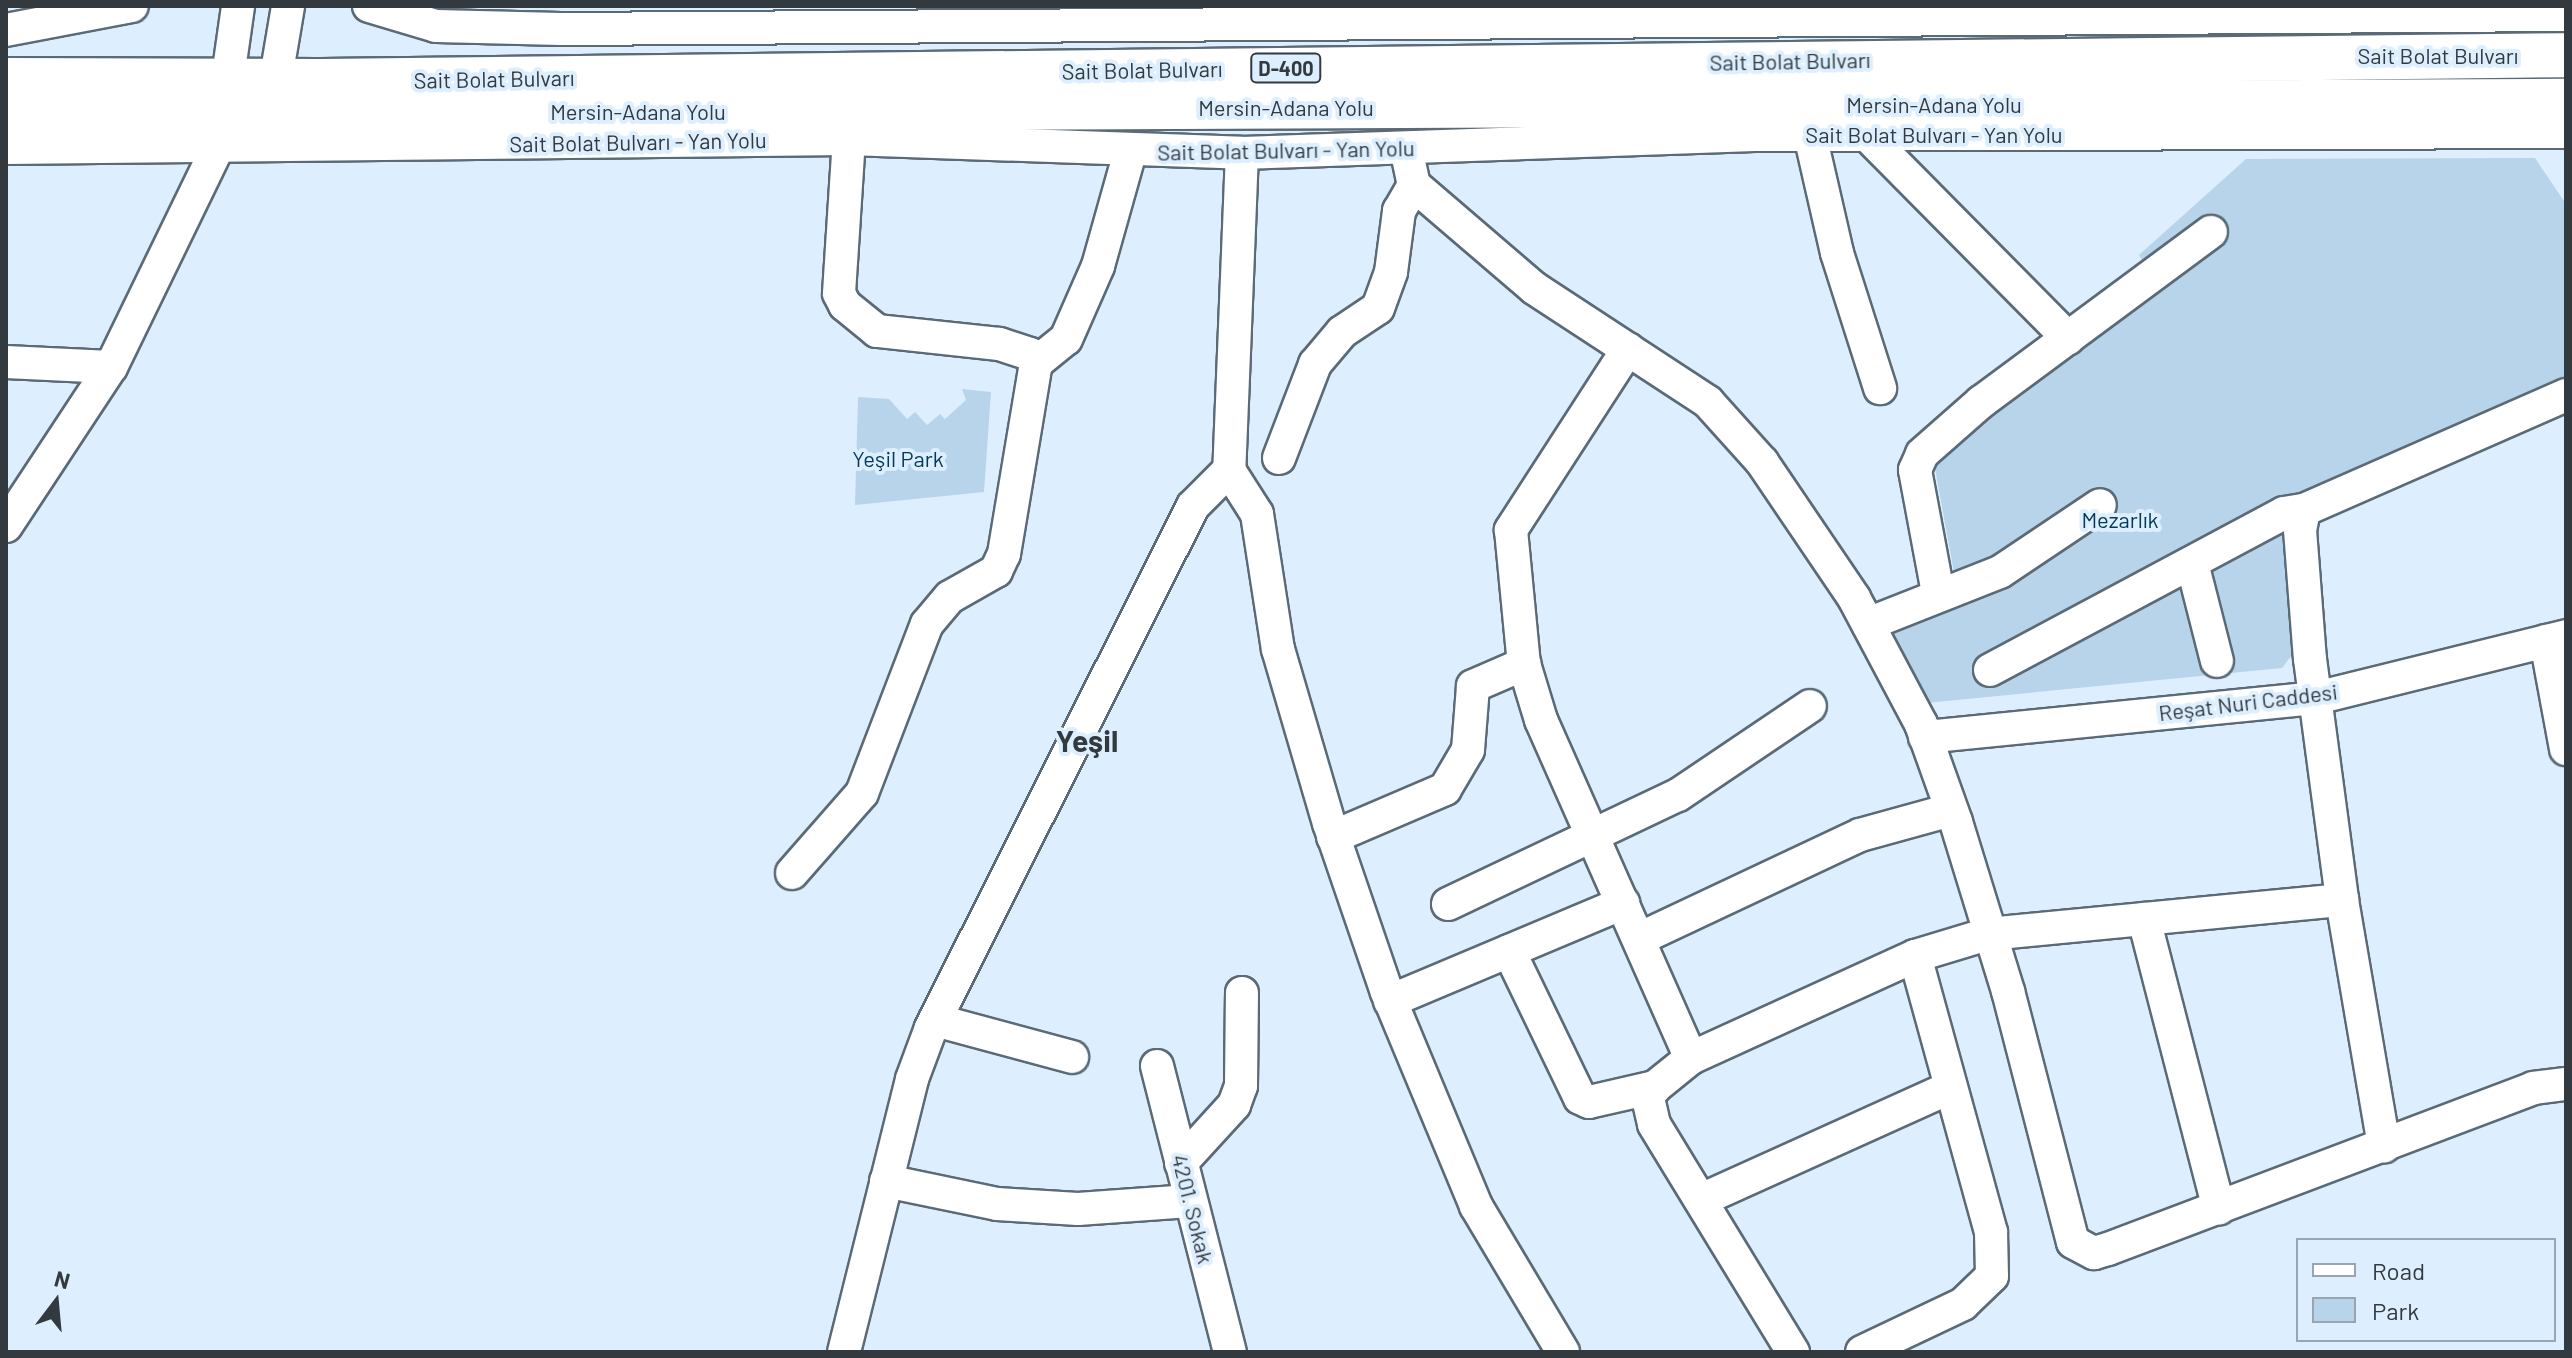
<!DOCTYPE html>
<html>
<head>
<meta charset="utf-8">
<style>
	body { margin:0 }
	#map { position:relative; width:2572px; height:1358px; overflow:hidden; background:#ddeffe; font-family:Barlow,sans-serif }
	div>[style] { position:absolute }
	.green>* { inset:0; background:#b7d4ea }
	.roads { filter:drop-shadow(2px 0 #5a6a76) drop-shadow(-2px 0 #5a6a76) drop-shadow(0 2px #5a6a76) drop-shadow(0 -2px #5a6a76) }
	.minor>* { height:32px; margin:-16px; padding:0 16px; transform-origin:16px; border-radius:16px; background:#fff }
	.highway>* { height:44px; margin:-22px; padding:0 22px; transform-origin:22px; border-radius:22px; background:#fff }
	span { translate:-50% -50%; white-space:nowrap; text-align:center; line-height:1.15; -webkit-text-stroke:8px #ddeffe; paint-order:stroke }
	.shield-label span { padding:2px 6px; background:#ddeffe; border:2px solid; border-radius:6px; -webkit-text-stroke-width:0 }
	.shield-label { font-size:20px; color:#32393f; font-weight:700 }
	.street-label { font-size:22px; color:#32393f }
	.park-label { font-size:22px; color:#023858 }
	.district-label { font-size:30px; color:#32393f; font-weight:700 }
	.frame { position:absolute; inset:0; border:8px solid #32393f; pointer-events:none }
	.legend { position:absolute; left:2296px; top:1238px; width:260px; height:104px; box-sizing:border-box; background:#ddeffe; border:2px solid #99a6b2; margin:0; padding:10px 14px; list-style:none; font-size:24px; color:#32393f }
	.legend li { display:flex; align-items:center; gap:16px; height:40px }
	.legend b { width:40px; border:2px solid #99a6b2 }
	.north { position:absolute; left:16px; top:1262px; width:80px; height:80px; -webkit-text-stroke:6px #ddeffe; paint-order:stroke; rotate:16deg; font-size:22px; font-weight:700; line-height:32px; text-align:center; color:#32393f }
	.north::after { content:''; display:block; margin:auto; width:28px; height:36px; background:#32393f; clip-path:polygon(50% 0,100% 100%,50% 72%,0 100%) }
</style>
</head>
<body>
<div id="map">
	<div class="green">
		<div style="clip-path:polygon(2535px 158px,2566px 204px,2566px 376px,2282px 507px,2295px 651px,2282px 668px,1926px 703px,1881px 618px,1955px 578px,1934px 463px,2156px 285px,2139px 255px,2246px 159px)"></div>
		<div style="clip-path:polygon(962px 389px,991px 392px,984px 492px,855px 505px,858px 397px,889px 399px,907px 419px,915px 412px,927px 425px,940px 414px,945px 419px,966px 400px)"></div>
	</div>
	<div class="roads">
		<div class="minor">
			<div style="left:369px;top:6px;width:70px;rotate:16.6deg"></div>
			<div style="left:436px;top:26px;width:125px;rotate:1.4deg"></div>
			<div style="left:561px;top:29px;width:2005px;rotate:-0.4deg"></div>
			<div style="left:6px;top:30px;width:128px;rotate:-10.8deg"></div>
			<div style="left:272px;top:101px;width:96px;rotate:-80.4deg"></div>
			<div style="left:1810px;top:135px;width:121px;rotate:77.1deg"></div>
			<div style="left:1837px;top:253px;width:142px;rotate:72.3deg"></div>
			<div style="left:1867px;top:135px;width:286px;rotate:45.3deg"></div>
			<div style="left:6px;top:148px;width:843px;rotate:-0.61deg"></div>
			<div style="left:849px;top:139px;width:393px;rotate:2deg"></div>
			<div style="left:1242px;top:153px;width:513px;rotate:-2.01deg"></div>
			<div style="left:1755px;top:135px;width:811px;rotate:-0.21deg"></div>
			<div style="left:1406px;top:148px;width:38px;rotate:78deg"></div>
			<div style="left:1414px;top:185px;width:158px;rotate:40.6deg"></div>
			<div style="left:1534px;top:288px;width:208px;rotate:33.2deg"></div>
			<div style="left:1708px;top:402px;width:81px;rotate:48deg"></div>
			<div style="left:1762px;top:462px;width:164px;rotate:55.9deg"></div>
			<div style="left:1854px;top:598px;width:143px;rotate:62deg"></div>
			<div style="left:1921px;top:724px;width:104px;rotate:70.3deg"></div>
			<div style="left:1956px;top:822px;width:177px;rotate:72.9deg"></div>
			<div style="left:2008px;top:991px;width:259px;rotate:75.5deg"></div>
			<div style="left:2073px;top:1242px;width:24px;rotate:28deg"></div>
			<div style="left:2094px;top:1253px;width:15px;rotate:-16deg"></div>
			<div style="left:2108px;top:1249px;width:454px;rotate:-20.7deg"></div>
			<div style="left:2533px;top:1088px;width:33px;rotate:-7deg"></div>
			<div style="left:1242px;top:153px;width:317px;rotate:92.3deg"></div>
			<div style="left:1229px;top:470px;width:52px;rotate:57.5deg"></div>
			<div style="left:1257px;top:514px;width:137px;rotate:81.2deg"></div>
			<div style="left:1278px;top:649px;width:181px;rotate:73.7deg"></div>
			<div style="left:1329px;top:823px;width:179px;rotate:71.1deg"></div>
			<div style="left:1387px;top:992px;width:232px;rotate:67.4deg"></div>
			<div style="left:1476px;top:1206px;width:170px;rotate:59.2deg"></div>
			<div style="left:1628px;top:349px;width:216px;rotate:122.9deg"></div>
			<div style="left:1511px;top:530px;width:135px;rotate:84.5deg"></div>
			<div style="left:1524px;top:664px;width:59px;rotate:73.1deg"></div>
			<div style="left:1541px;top:720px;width:370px;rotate:66.1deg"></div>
			<div style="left:6px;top:362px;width:105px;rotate:2.7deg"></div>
			<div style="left:1036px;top:363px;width:38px;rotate:-39deg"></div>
			<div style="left:1066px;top:339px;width:80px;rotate:-66.3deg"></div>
			<div style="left:1098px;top:266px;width:118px;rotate:-74.3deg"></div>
			<div style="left:1279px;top:458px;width:101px;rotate:-69deg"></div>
			<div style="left:1315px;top:364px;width:42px;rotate:-49.8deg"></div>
			<div style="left:1342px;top:332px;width:43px;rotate:-33.7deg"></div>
			<div style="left:1378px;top:308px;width:38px;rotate:-70deg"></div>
			<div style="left:1391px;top:272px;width:62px;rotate:-82.5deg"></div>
			<div style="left:1399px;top:211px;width:30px;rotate:-60deg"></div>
			<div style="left:2304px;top:510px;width:20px;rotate:101deg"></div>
			<div style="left:2300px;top:530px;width:129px;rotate:85.6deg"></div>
			<div style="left:2310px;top:659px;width:243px;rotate:82.4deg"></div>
			<div style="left:2342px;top:900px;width:250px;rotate:80.3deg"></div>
			<div style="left:6px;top:526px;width:191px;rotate:-56.6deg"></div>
			<div style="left:111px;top:367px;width:245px;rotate:-64.1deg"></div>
			<div style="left:218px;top:147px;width:142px;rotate:-81.9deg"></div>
			<div style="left:2192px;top:563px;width:101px;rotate:75.7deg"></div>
			<div style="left:1938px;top:593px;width:125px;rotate:-100.6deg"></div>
			<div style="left:1915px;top:470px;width:17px;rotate:-66deg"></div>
			<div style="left:1922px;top:454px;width:79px;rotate:-41.4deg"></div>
			<div style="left:1981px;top:402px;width:286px;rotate:-36.5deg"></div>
			<div style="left:1868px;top:624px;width:142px;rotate:-21.5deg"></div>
			<div style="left:2000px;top:572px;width:120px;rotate:-33.8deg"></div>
			<div style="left:2546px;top:641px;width:110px;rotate:79.5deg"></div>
			<div style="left:1990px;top:670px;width:333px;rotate:-28.1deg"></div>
			<div style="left:2284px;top:513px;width:20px;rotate:-9deg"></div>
			<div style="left:2304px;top:510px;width:286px;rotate:-23.7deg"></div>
			<div style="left:1925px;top:737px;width:393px;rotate:-5.7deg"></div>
			<div style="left:2316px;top:698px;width:258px;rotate:-13.9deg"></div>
			<div style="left:1333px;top:837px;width:122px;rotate:-23.2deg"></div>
			<div style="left:1445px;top:789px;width:45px;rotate:-59.5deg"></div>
			<div style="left:1468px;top:750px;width:64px;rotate:-85.5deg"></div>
			<div style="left:1473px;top:686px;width:56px;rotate:-23.3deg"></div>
			<div style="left:792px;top:873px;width:106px;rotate:-48.8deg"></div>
			<div style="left:862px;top:793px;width:181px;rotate:-69deg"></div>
			<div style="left:927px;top:624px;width:35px;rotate:-50deg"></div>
			<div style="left:950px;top:597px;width:53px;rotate:-29.5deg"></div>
			<div style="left:996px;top:571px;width:19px;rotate:-65deg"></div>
			<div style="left:1004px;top:554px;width:194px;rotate:-80.5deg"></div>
			<div style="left:1036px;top:363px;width:11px;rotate:-124deg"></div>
			<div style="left:1030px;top:354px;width:33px;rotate:-162deg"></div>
			<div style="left:999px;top:344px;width:123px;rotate:-173.9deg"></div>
			<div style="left:877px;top:331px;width:41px;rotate:-140.9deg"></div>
			<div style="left:845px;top:305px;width:13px;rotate:-117deg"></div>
			<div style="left:839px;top:293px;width:154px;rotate:-86.3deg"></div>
			<div style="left:1448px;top:904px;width:255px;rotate:-25.4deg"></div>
			<div style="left:1678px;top:795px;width:159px;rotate:-34deg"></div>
			<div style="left:2144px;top:919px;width:299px;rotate:75.5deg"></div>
			<div style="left:1639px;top:939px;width:244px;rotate:-25.2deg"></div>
			<div style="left:1860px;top:835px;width:94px;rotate:-15.4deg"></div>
			<div style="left:1509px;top:951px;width:163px;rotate:64.2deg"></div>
			<div style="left:1580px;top:1098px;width:10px;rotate:24deg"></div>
			<div style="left:1589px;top:1102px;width:68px;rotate:-12.8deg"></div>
			<div style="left:1390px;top:1001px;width:253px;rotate:-22.8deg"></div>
			<div style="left:935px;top:1020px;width:142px;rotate:15.1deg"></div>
			<div style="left:1157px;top:1066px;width:295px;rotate:75.7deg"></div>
			<div style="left:1181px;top:1163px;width:79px;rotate:-47.6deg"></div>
			<div style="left:1234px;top:1105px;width:20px;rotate:-70deg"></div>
			<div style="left:1241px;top:1086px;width:93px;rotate:-89.4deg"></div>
			<div style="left:886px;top:1181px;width:113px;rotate:11.7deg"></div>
			<div style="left:997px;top:1204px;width:81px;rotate:3.5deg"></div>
			<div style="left:1078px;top:1209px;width:112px;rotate:-4.1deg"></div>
			<div style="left:1701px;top:1200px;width:274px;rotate:-24.3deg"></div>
			<div style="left:844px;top:1352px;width:281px;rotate:-76deg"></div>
			<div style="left:912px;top:1079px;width:54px;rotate:-69.6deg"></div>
			<div style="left:931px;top:1028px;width:584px;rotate:-63.35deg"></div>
			<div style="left:1193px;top:506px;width:51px;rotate:-45deg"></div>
			<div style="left:1793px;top:1352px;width:267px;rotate:-121.4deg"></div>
			<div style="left:1654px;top:1124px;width:28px;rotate:-103deg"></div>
			<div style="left:1648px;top:1097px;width:12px;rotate:-55deg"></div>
			<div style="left:1655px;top:1087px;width:46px;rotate:-38.9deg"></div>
			<div style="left:1691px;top:1058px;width:246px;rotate:-24.5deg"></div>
			<div style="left:1915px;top:956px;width:76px;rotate:-16.8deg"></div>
			<div style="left:1988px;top:934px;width:356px;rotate:-5.5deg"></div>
			<div style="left:1862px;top:1352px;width:112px;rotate:-25.4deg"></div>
			<div style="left:1963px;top:1304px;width:40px;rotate:-44deg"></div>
			<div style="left:1992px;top:1276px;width:44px;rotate:-91.3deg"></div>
			<div style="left:1991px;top:1232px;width:286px;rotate:-105.4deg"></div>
		</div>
		<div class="highway">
			<div style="left:6px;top:80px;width:315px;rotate:0.2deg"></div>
			<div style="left:321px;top:81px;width:2245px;rotate:-0.66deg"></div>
			<div style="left:6px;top:112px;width:2560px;rotate:-0.25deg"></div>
		</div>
	</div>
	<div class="shield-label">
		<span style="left:1286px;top:68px">D-400</span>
	</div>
	<div class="street-label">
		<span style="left:2438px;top:56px">Sait Bolat Bulvarı</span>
		<span style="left:1790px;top:61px;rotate:-1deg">Sait Bolat Bulvarı</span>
		<span style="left:1142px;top:70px;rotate:-1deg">Sait Bolat Bulvarı</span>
		<span style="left:494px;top:79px;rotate:-1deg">Sait Bolat Bulvarı</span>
		<span style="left:1934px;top:105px">Mersin-Adana Yolu</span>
		<span style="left:1286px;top:108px">Mersin-Adana Yolu</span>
		<span style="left:638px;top:112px">Mersin-Adana Yolu</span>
		<span style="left:1934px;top:135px">Sait Bolat Bulvarı - Yan Yolu</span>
		<span style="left:638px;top:142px;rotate:-1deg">Sait Bolat Bulvarı - Yan Yolu</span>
		<span style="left:1286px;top:150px;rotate:-1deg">Sait Bolat Bulvarı - Yan Yolu</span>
		<span style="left:2248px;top:702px;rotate:-7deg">Reşat Nuri Caddesi</span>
		<span style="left:1193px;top:1209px;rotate:76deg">4201. Sokak</span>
	</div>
	<div class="park-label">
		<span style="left:898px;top:459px">Yeşil Park</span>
		<span style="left:2120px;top:520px">Mezarlık</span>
	</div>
	<div class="district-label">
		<span style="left:1087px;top:740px">Yeşil</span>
	</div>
	<div class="frame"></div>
	<ul class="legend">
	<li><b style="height:10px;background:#fff"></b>Road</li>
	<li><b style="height:22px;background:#b7d4ea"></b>Park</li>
	</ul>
	<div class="north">N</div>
</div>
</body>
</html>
